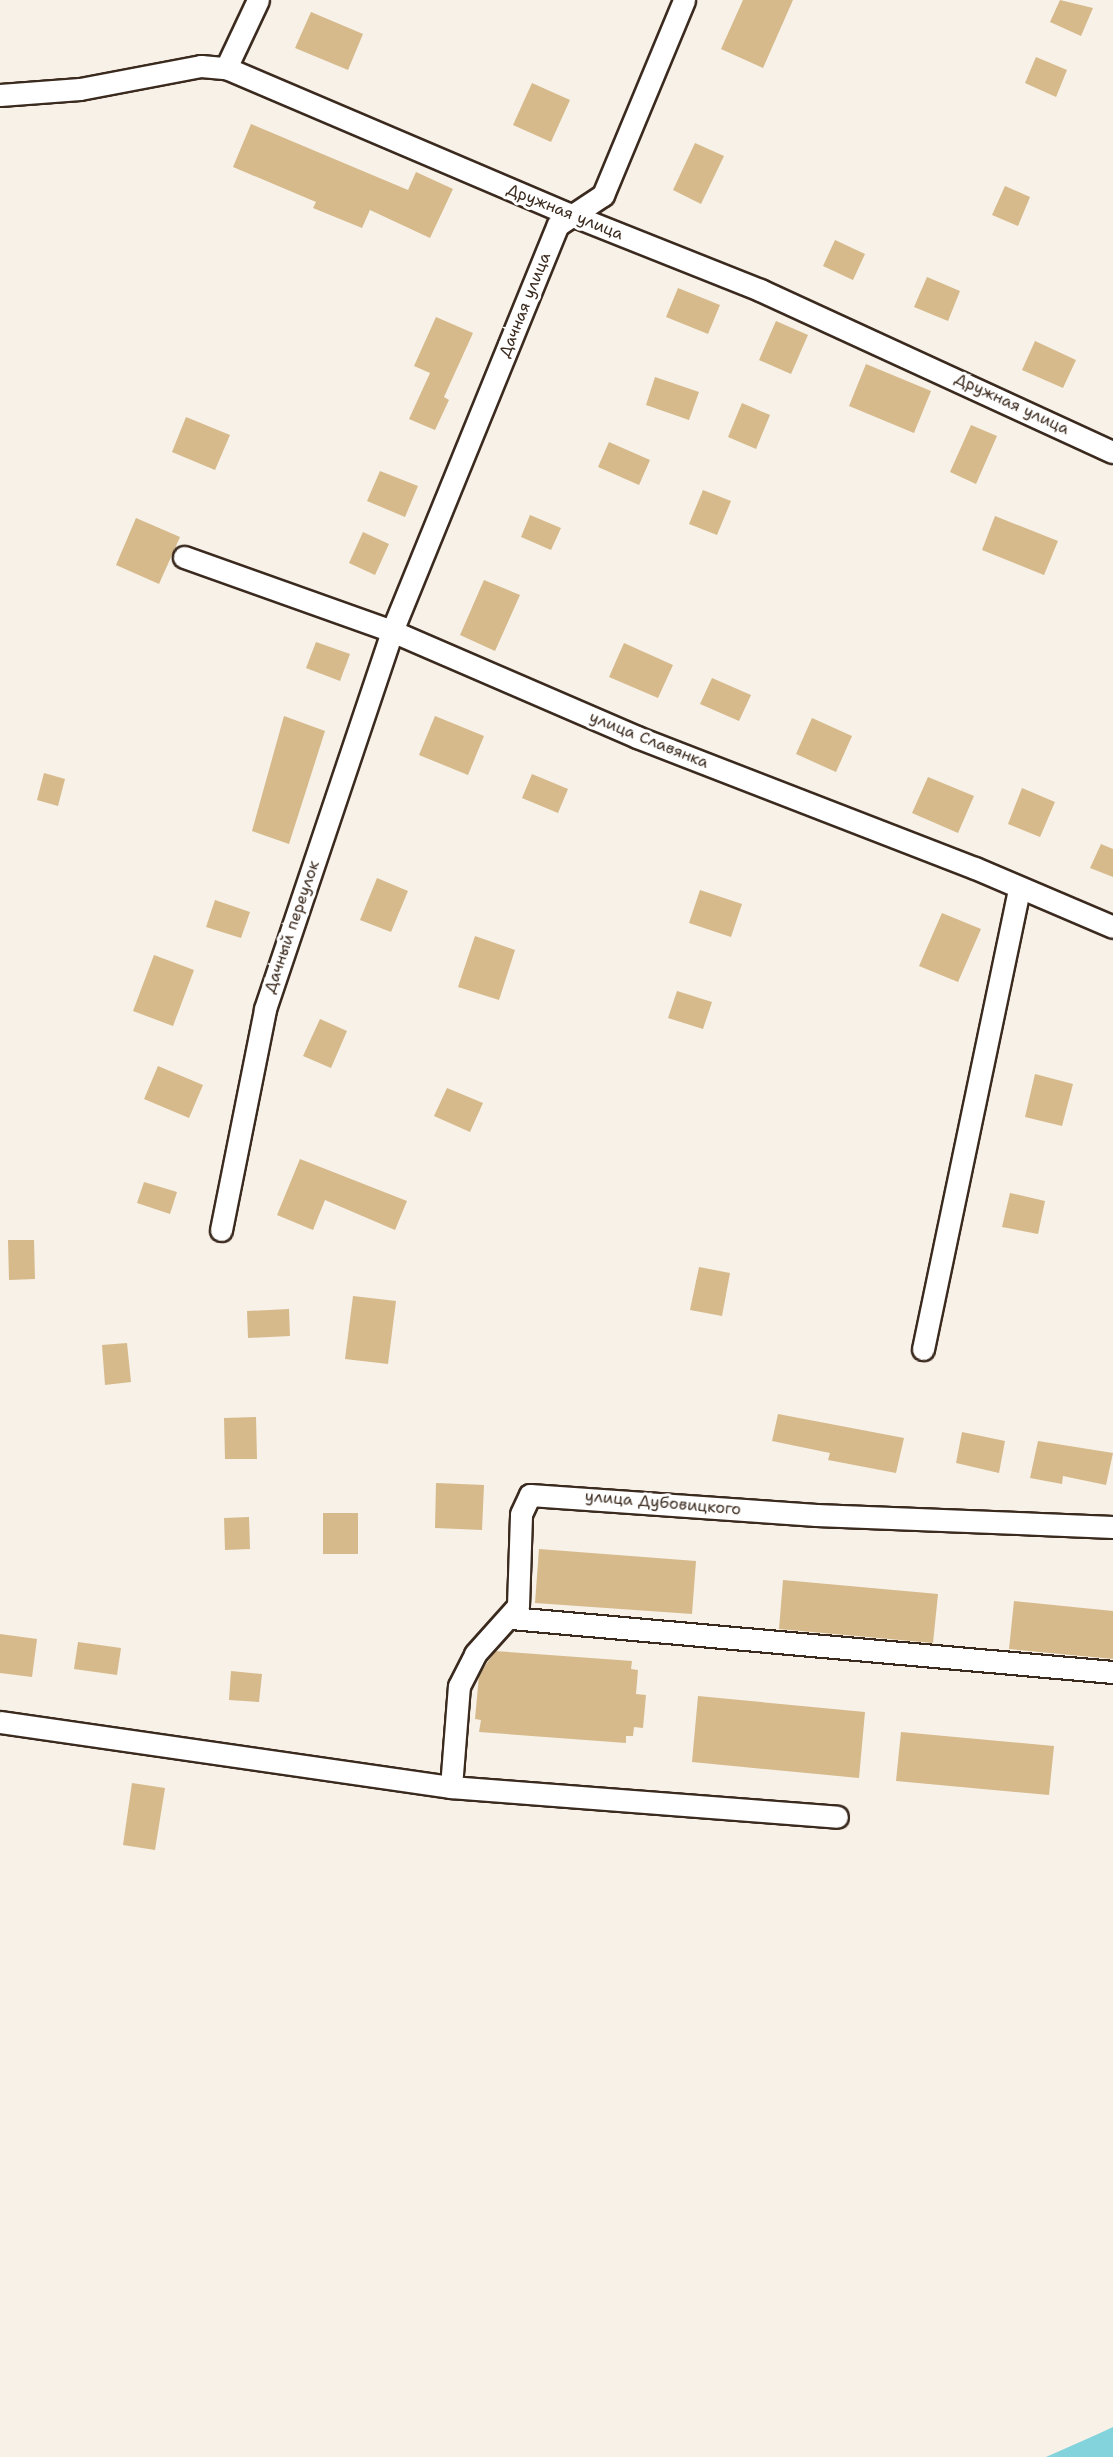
<!DOCTYPE html>
<html>
<head>
<meta charset="utf-8">
<style>
	body { margin:0 }
	#map { position:relative; width:1113px; height:2457px; overflow:hidden; background:#f7f1e8; font-family:"Shantell Sans",sans-serif }
	div>[style] { position:absolute }
	.water>* { inset:0; background:#82d3dc }
	.building>* { inset:0; background:#d6ba8b }
	.roads { filter:drop-shadow(2px 0 #3b2a1e) drop-shadow(-2px 0 #3b2a1e) drop-shadow(0 2px #3b2a1e) drop-shadow(0 -2px #3b2a1e) }
	.street>* { height:21px; margin:-10.5px; padding:0 10.5px; transform-origin:10.5px; border-radius:10.5px; background:#fff }
	span { translate:-50% -50%; white-space:nowrap; text-align:center; line-height:1.15; -webkit-text-stroke:6px #fff; paint-order:stroke }
	.street-label { font-size:16px; color:#3b2a1e }
</style>
</head>
<body>
<div id="map">
	<div class="water">
		<div style="clip-path:polygon(1113px 2427px,1113px 2457px,1046px 2457px,1098px 2434px)"></div>
	</div>
	<div class="building">
		<div style="clip-path:polygon(743px 0,793px 0,763px 68px,721px 49px)"></div>
		<div style="clip-path:polygon(1060px 0,1093px 8px,1081px 36px,1050px 22px)"></div>
		<div style="clip-path:polygon(311px 12px,363px 34px,348px 70px,295px 48px)"></div>
		<div style="clip-path:polygon(1036px 57px,1067px 70px,1056px 97px,1025px 83px)"></div>
		<div style="clip-path:polygon(532px 83px,570px 100px,551px 142px,513px 125px)"></div>
		<div style="clip-path:polygon(251px 124px,408px 190px,416px 172px,453px 189px,430px 238px,370px 210px,362px 228px,313px 208px,316px 202px,233px 167px)"></div>
		<div style="clip-path:polygon(695px 143px,724px 156px,701px 204px,673px 190px)"></div>
		<div style="clip-path:polygon(1005px 186px,1030px 197px,1018px 226px,992px 215px)"></div>
		<div style="clip-path:polygon(835px 240px,865px 254px,853px 280px,823px 266px)"></div>
		<div style="clip-path:polygon(927px 277px,960px 291px,948px 321px,914px 307px)"></div>
		<div style="clip-path:polygon(678px 288px,720px 305px,708px 334px,666px 317px)"></div>
		<div style="clip-path:polygon(436px 317px,473px 333px,444px 397px,449px 400px,435px 430px,409px 419px,430px 373px,414px 366px)"></div>
		<div style="clip-path:polygon(776px 321px,808px 335px,791px 374px,759px 360px)"></div>
		<div style="clip-path:polygon(1035px 341px,1076px 360px,1063px 388px,1022px 370px)"></div>
		<div style="clip-path:polygon(866px 364px,931px 391px,914px 433px,849px 406px)"></div>
		<div style="clip-path:polygon(655px 377px,699px 392px,689px 420px,646px 405px)"></div>
		<div style="clip-path:polygon(742px 403px,770px 415px,756px 449px,728px 437px)"></div>
		<div style="clip-path:polygon(186px 417px,230px 435px,215px 470px,172px 452px)"></div>
		<div style="clip-path:polygon(971px 425px,997px 436px,976px 484px,950px 472px)"></div>
		<div style="clip-path:polygon(609px 442px,650px 460px,639px 485px,598px 467px)"></div>
		<div style="clip-path:polygon(380px 471px,418px 486px,405px 517px,367px 501px)"></div>
		<div style="clip-path:polygon(703px 490px,731px 501px,717px 535px,689px 524px)"></div>
		<div style="clip-path:polygon(530px 515px,561px 528px,551px 550px,521px 537px)"></div>
		<div style="clip-path:polygon(995px 516px,1058px 541px,1044px 575px,982px 550px)"></div>
		<div style="clip-path:polygon(136px 518px,180px 537px,159px 584px,116px 565px)"></div>
		<div style="clip-path:polygon(363px 532px,389px 544px,375px 575px,349px 563px)"></div>
		<div style="clip-path:polygon(484px 580px,520px 595px,495px 651px,460px 635px)"></div>
		<div style="clip-path:polygon(316px 642px,350px 654px,340px 681px,306px 668px)"></div>
		<div style="clip-path:polygon(624px 643px,673px 665px,658px 698px,609px 677px)"></div>
		<div style="clip-path:polygon(712px 678px,751px 695px,739px 721px,700px 704px)"></div>
		<div style="clip-path:polygon(284px 716px,325px 731px,289px 844px,252px 831px)"></div>
		<div style="clip-path:polygon(435px 716px,484px 736px,468px 775px,419px 755px)"></div>
		<div style="clip-path:polygon(812px 718px,852px 736px,836px 772px,796px 754px)"></div>
		<div style="clip-path:polygon(44px 773px,65px 779px,58px 806px,37px 800px)"></div>
		<div style="clip-path:polygon(532px 774px,568px 789px,558px 813px,522px 798px)"></div>
		<div style="clip-path:polygon(928px 777px,974px 796px,958px 833px,912px 813px)"></div>
		<div style="clip-path:polygon(1022px 788px,1055px 802px,1040px 837px,1008px 824px)"></div>
		<div style="clip-path:polygon(1101px 844px,1113px 849px,1113px 877px,1090px 868px)"></div>
		<div style="clip-path:polygon(377px 878px,408px 891px,391px 932px,360px 920px)"></div>
		<div style="clip-path:polygon(700px 890px,742px 904px,731px 937px,689px 923px)"></div>
		<div style="clip-path:polygon(215px 900px,250px 912px,241px 938px,206px 927px)"></div>
		<div style="clip-path:polygon(942px 913px,981px 929px,958px 982px,919px 966px)"></div>
		<div style="clip-path:polygon(475px 936px,515px 950px,499px 1000px,458px 987px)"></div>
		<div style="clip-path:polygon(154px 955px,194px 970px,173px 1026px,133px 1011px)"></div>
		<div style="clip-path:polygon(677px 991px,712px 1002px,703px 1029px,668px 1018px)"></div>
		<div style="clip-path:polygon(320px 1019px,347px 1031px,331px 1068px,303px 1056px)"></div>
		<div style="clip-path:polygon(158px 1066px,203px 1085px,189px 1118px,144px 1099px)"></div>
		<div style="clip-path:polygon(1035px 1074px,1073px 1084px,1062px 1126px,1025px 1117px)"></div>
		<div style="clip-path:polygon(447px 1088px,483px 1103px,470px 1132px,434px 1116px)"></div>
		<div style="clip-path:polygon(300px 1159px,407px 1201px,395px 1230px,325px 1200px,313px 1230px,277px 1215px)"></div>
		<div style="clip-path:polygon(144px 1182px,177px 1192px,170px 1214px,137px 1203px)"></div>
		<div style="clip-path:polygon(1010px 1193px,1045px 1201px,1038px 1234px,1002px 1227px)"></div>
		<div style="clip-path:polygon(8px 1240px,34px 1240px,35px 1279px,9px 1280px)"></div>
		<div style="clip-path:polygon(699px 1267px,730px 1273px,722px 1316px,690px 1310px)"></div>
		<div style="clip-path:polygon(353px 1296px,396px 1301px,388px 1364px,345px 1359px)"></div>
		<div style="clip-path:polygon(289px 1309px,290px 1336px,248px 1338px,247px 1311px)"></div>
		<div style="clip-path:polygon(127px 1343px,131px 1382px,105px 1385px,102px 1345px)"></div>
		<div style="clip-path:polygon(778px 1414px,904px 1438px,896px 1473px,828px 1460px,830px 1453px,772px 1441px)"></div>
		<div style="clip-path:polygon(256px 1417px,257px 1459px,225px 1459px,224px 1418px)"></div>
		<div style="clip-path:polygon(962px 1432px,1005px 1441px,999px 1473px,956px 1463px)"></div>
		<div style="clip-path:polygon(1038px 1441px,1113px 1453px,1106px 1485px,1063px 1476px,1062px 1484px,1030px 1478px)"></div>
		<div style="clip-path:polygon(436px 1483px,484px 1485px,482px 1530px,435px 1528px)"></div>
		<div style="clip-path:polygon(323px 1513px,358px 1513px,358px 1554px,323px 1554px)"></div>
		<div style="clip-path:polygon(249px 1517px,250px 1549px,225px 1550px,224px 1518px)"></div>
		<div style="clip-path:polygon(539px 1549px,696px 1561px,692px 1614px,535px 1603px)"></div>
		<div style="clip-path:polygon(783px 1580px,938px 1594px,933px 1643px,779px 1629px)"></div>
		<div style="clip-path:polygon(1014px 1601px,1113px 1611px,1113px 1659px,1009px 1649px)"></div>
		<div style="clip-path:polygon(0 1634px,37px 1639px,32px 1677px,0 1673px)"></div>
		<div style="clip-path:polygon(78px 1642px,121px 1648px,117px 1675px,74px 1669px)"></div>
		<div style="clip-path:polygon(495px 1651px,632px 1661px,631px 1669px,638px 1670px,636px 1694px,646px 1695px,643px 1728px,634px 1727px,633px 1736px,626px 1736px,626px 1743px,479px 1732px,481px 1720px,475px 1719px,479px 1675px)"></div>
		<div style="clip-path:polygon(231px 1671px,262px 1674px,259px 1702px,229px 1700px)"></div>
		<div style="clip-path:polygon(698px 1696px,865px 1712px,859px 1778px,692px 1762px)"></div>
		<div style="clip-path:polygon(901px 1732px,1054px 1746px,1049px 1795px,896px 1781px)"></div>
		<div style="clip-path:polygon(132px 1783px,165px 1788px,155px 1850px,123px 1845px)"></div>
	</div>
	<div class="roads">
		<div class="street">
			<div style="left:226px;top:68px;width:75px;rotate:-64.8deg"></div>
			<div style="left:0;top:95px;width:80px;rotate:-4.3deg"></div>
			<div style="left:80px;top:89px;width:123px;rotate:-10.8deg"></div>
			<div style="left:201px;top:66px;width:25px;rotate:5deg"></div>
			<div style="left:226px;top:68px;width:373px;rotate:23.1deg"></div>
			<div style="left:569px;top:214px;width:206px;rotate:21.7deg"></div>
			<div style="left:760px;top:290px;width:388px;rotate:24.7deg"></div>
			<div style="left:184px;top:557px;width:221px;rotate:19.6deg"></div>
			<div style="left:392px;top:631px;width:267px;rotate:23.4deg"></div>
			<div style="left:637px;top:737px;width:362px;rotate:21.2deg"></div>
			<div style="left:975px;top:868px;width:150px;rotate:23.1deg"></div>
			<div style="left:221px;top:1230px;width:225px;rotate:-78.7deg"></div>
			<div style="left:265px;top:1009px;width:399px;rotate:-71.4deg"></div>
			<div style="left:392px;top:631px;width:439px;rotate:-67.8deg"></div>
			<div style="left:558px;top:225px;width:54px;rotate:-33.7deg"></div>
			<div style="left:603px;top:195px;width:211px;rotate:-67.4deg"></div>
			<div style="left:923px;top:1349px;width:470px;rotate:-78.2deg"></div>
			<div style="left:511px;top:1618px;width:604px;rotate:5.13deg"></div>
			<div style="left:0;top:1722px;width:456px;rotate:8.2deg"></div>
			<div style="left:451px;top:1787px;width:387px;rotate:4.4deg"></div>
			<div style="left:451px;top:1787px;width:101px;rotate:-85.5deg"></div>
			<div style="left:459px;top:1686px;width:36px;rotate:-63deg"></div>
			<div style="left:475px;top:1654px;width:64px;rotate:-48.1deg"></div>
			<div style="left:518px;top:1606px;width:92px;rotate:-88.1deg"></div>
			<div style="left:521px;top:1514px;width:21px;rotate:-65deg"></div>
			<div style="left:530px;top:1495px;width:287px;rotate:4deg"></div>
			<div style="left:816px;top:1515px;width:297px;rotate:2.3deg"></div>
		</div>
	</div>
	<div class="street-label">
		<span style="left:565px;top:212px;rotate:22deg">Дружная улица</span>
		<span style="left:525px;top:305px;rotate:-68deg">Дачная улица</span>
		<span style="left:1012px;top:404px;rotate:25deg">Дружная улица</span>
		<span style="left:649px;top:740px;rotate:22deg">улица Славянка</span>
		<span style="left:292px;top:927px;rotate:-71deg">Дачный переулок</span>
		<span style="left:663px;top:1503px;rotate:5deg">улица Дубовицкого</span>
	</div>
</div>
</body>
</html>
